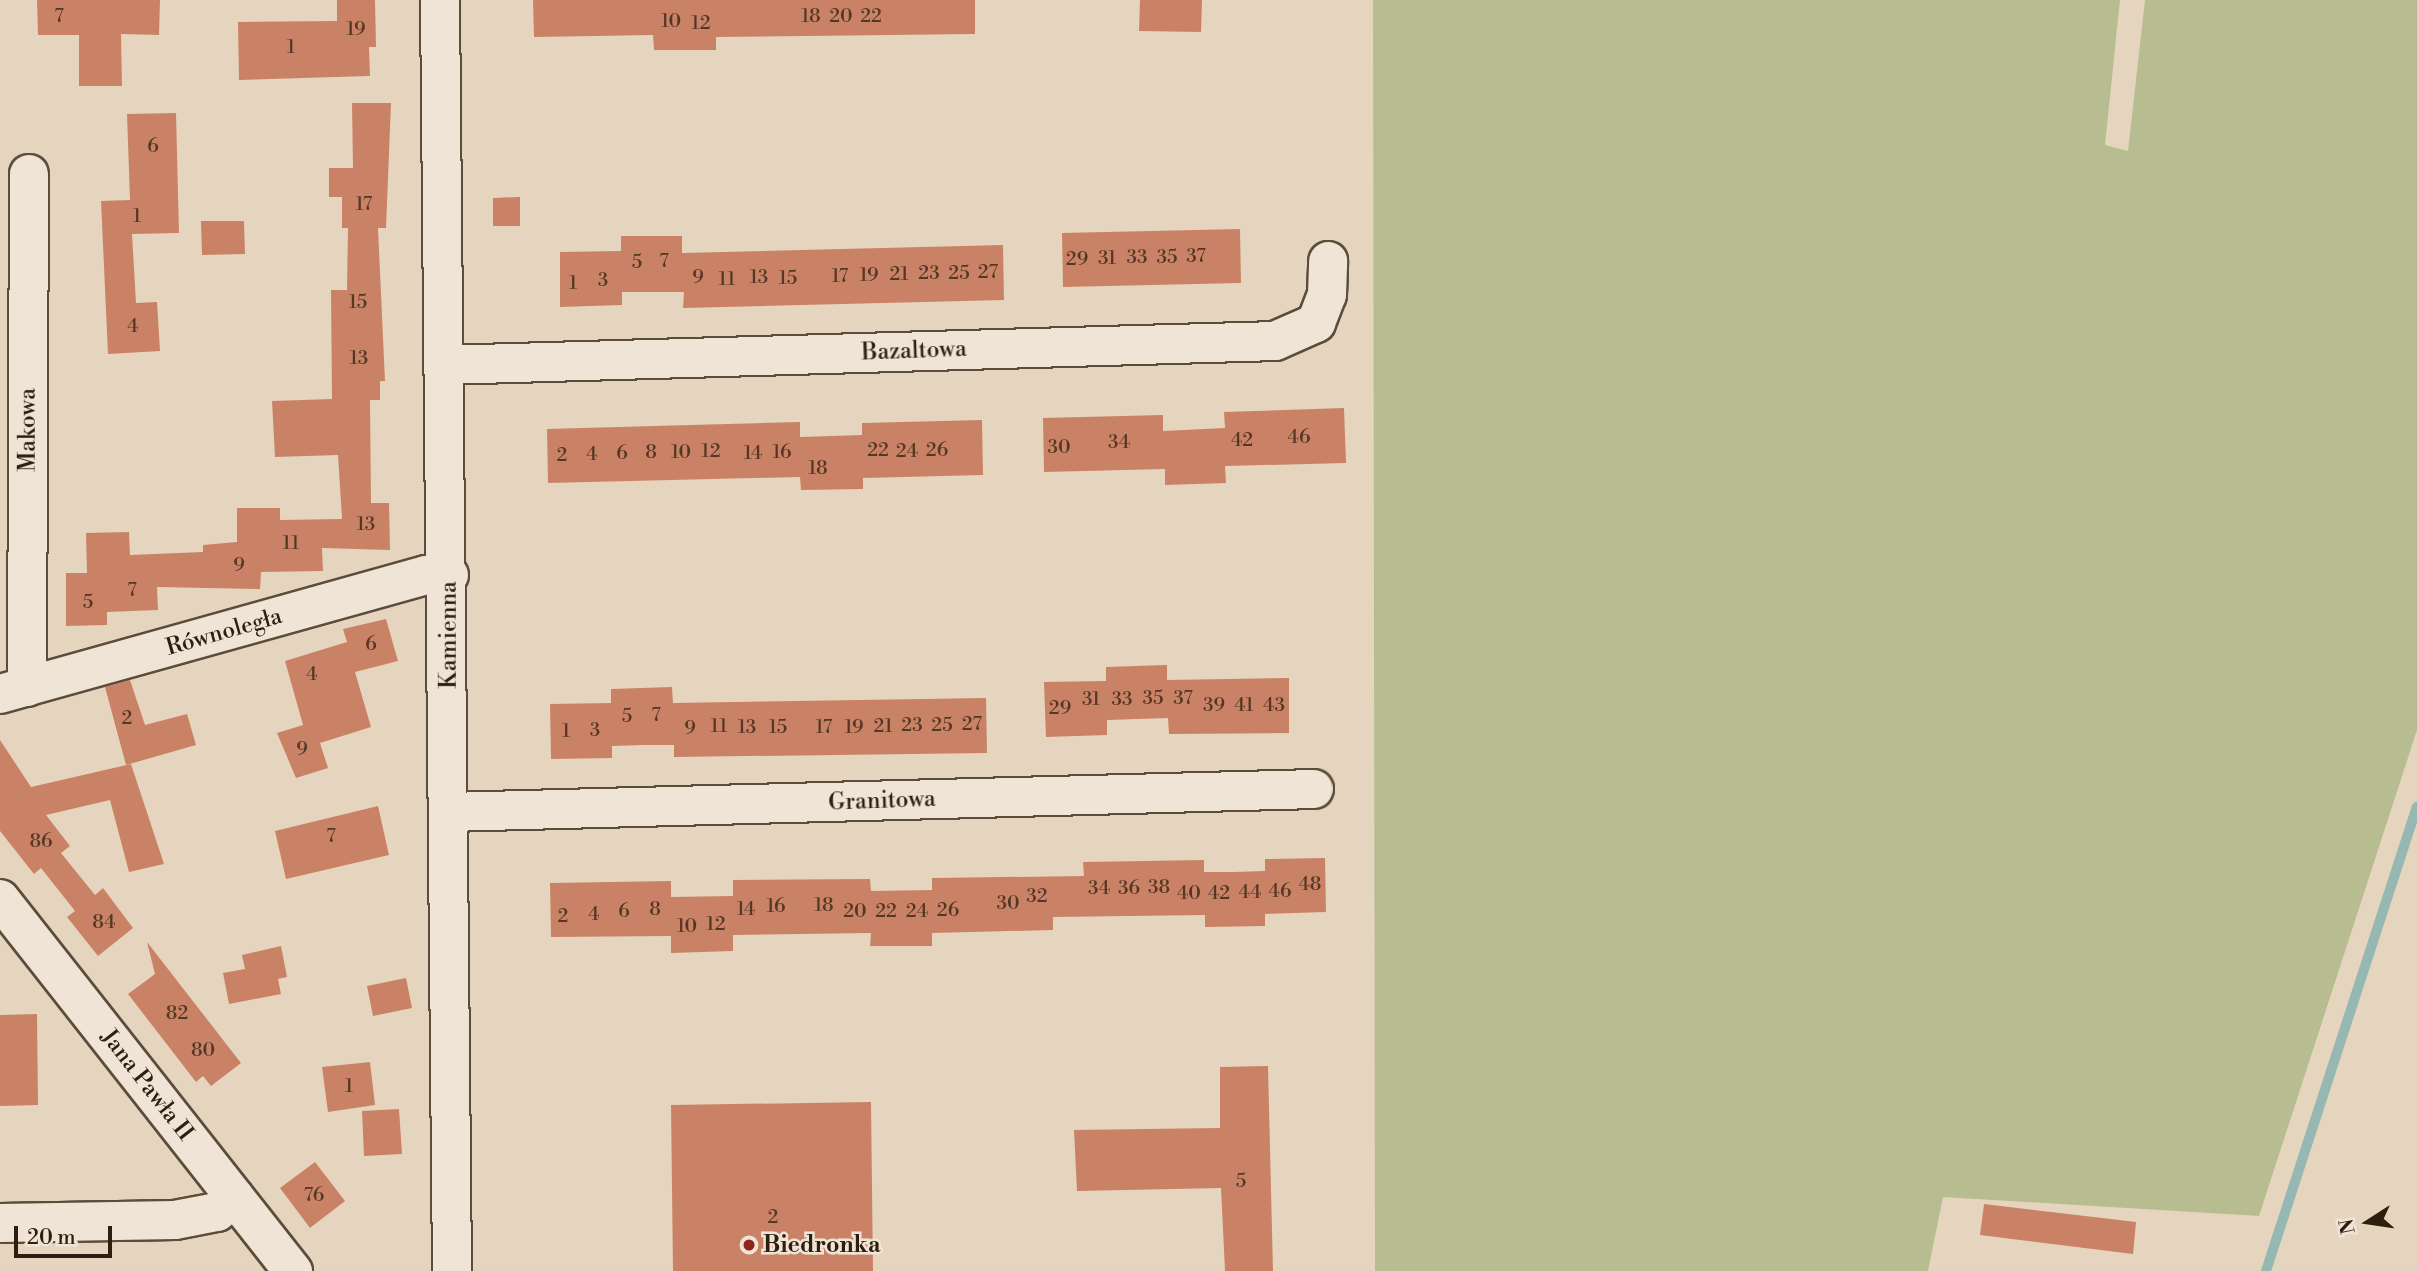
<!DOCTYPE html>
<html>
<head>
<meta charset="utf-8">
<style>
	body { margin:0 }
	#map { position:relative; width:2417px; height:1271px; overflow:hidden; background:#e6d5be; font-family:"Libre Bodoni",serif }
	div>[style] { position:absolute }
	.green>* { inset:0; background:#b7bd90 }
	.stream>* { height:10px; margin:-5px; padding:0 5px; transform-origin:5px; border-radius:5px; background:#96b8b2 }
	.building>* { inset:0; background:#ca8266 }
	.roads { filter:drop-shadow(2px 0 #5b4c3b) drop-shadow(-2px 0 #5b4c3b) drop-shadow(0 2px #5b4c3b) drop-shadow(0 -2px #5b4c3b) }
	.minor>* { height:38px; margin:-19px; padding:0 19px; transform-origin:19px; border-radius:19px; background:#efe4d5 }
	.dots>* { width:19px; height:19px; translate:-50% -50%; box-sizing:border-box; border:4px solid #efe4d5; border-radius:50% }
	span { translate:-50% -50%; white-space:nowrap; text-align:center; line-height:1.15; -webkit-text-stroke:5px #efe4d5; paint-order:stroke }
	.number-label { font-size:19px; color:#543725 }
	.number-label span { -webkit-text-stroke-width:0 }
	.street-label { font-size:23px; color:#2d1e0f }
	.poi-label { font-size:23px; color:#2d1e0f; font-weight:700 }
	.left { translate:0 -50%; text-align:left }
	.north { position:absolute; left:2333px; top:1187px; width:70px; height:70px; -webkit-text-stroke:5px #efe4d5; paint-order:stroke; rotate:258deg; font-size:19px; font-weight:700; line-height:28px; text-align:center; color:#2d1e0f }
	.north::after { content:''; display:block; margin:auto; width:24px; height:32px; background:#2d1e0f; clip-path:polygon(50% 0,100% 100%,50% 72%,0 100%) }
	.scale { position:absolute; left:14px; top:1226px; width:98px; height:32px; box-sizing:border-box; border:4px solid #2d1e0f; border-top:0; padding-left:9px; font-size:21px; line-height:24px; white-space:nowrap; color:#2d1e0f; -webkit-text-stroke:5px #efe4d5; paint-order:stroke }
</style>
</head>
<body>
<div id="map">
	<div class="green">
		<div style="clip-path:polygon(1373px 0,2120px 0,2105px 145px,2128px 151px,2145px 0,2417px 0,2417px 730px,2259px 1216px,1943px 1197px,1928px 1271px,1375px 1271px)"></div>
	</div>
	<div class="stream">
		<div style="left:2266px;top:1271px;width:488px;rotate:-72deg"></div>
	</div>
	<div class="building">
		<div style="clip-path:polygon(37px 0,160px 0,159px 35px,121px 34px,122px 86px,79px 86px,79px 35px,38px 35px)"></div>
		<div style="clip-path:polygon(337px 0,375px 0,376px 47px,369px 47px,370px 76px,239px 80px,238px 22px,337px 21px)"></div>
		<div style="clip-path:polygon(533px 0,975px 0,975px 34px,716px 37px,716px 50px,654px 50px,653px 35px,534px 37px)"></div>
		<div style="clip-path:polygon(1140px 0,1202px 0,1201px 32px,1139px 31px)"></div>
		<div style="clip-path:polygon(352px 103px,391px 103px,386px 228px,378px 228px,385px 381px,380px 381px,380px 400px,370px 400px,371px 503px,389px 503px,390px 550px,322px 548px,323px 571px,261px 572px,260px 589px,157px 587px,158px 610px,107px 612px,107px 625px,66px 626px,66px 573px,87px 573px,86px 533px,129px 532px,130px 555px,203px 552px,203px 545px,237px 542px,237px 508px,280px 508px,280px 520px,342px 519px,338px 455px,275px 457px,272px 401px,332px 399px,331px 290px,347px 290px,348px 228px,342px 228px,342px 197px,329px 197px,329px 168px,353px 168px)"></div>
		<div style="clip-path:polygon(176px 113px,179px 233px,132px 234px,136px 303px,157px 302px,160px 351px,108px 354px,101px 201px,130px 200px,127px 114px)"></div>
		<div style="clip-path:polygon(520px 197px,520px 226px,493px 226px,493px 198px)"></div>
		<div style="clip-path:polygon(201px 221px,244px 221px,245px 254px,202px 255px)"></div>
		<div style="clip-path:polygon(1240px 229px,1241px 283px,1063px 287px,1062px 233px)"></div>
		<div style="clip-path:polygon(621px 236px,682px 236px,682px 253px,1003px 245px,1004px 300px,683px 308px,684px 292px,622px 292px,622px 305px,560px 307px,560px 252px,621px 251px)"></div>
		<div style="clip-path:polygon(1344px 408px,1346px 463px,1225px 466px,1226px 483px,1165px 485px,1165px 469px,1044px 472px,1043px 418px,1163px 415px,1163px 431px,1225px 428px,1224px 412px)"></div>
		<div style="clip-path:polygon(982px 420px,983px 475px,863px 478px,863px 489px,801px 490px,800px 477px,548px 483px,547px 429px,800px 422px,800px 437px,862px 435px,862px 423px)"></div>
		<div style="clip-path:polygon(386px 619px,398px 661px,355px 672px,371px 727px,320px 743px,328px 768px,296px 778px,277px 733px,303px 725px,285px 661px,347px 642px,343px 629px)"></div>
		<div style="clip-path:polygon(1167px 665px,1167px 680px,1289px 678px,1289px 733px,1169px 734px,1168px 718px,1107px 720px,1107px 735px,1046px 737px,1044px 682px,1106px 681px,1106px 667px)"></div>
		<div style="clip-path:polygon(130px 680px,145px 725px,187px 714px,196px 745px,126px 765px,105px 687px)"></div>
		<div style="clip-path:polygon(672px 687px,673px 703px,986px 698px,987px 753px,674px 757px,674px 745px,643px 745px,612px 746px,612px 758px,551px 759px,550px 704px,611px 703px,611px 689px)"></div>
		<div style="clip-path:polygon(0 740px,31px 787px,131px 764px,164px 864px,129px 872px,110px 800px,46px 815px,70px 846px,61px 853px,95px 895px,103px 888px,133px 928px,98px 956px,67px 917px,75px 911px,41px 868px,34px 874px,0 831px)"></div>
		<div style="clip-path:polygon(378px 806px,389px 855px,286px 879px,275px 831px)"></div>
		<div style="clip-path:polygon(1325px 858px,1326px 912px,1265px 914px,1265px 926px,1205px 927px,1205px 915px,1053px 917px,1053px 930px,932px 933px,932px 946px,870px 946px,871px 933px,733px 935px,733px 951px,671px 953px,671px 936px,551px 937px,550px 883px,671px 881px,671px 897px,733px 896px,733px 880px,870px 879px,871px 891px,932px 890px,932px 878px,1084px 876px,1083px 862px,1204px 860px,1204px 872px,1234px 872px,1265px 871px,1265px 859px)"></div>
		<div style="clip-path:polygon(147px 942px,241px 1063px,211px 1086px,203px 1076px,196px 1082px,128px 994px,155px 974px)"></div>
		<div style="clip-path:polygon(281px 946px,287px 977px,278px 979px,281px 994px,229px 1004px,223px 973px,245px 969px,242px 955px)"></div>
		<div style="clip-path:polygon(406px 978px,412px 1008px,373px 1016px,367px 986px)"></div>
		<div style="clip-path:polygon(37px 1014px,38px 1105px,0 1106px,0 1015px)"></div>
		<div style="clip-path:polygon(370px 1062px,375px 1105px,328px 1112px,322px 1067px)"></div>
		<div style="clip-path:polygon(1268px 1066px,1273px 1271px,1225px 1271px,1221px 1188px,1077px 1191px,1074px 1130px,1220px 1128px,1220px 1067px)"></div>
		<div style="clip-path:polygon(871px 1102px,873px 1271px,673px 1271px,671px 1105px)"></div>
		<div style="clip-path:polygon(399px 1109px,402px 1154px,364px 1156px,362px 1111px)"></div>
		<div style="clip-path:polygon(315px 1162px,345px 1201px,310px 1228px,280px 1188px)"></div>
		<div style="clip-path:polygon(1984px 1204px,2136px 1222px,2133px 1254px,1980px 1235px)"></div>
	</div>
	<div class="roads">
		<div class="minor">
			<div style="left:440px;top:0;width:1271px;rotate:89.46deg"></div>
			<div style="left:444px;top:365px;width:831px;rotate:-1.65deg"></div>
			<div style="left:1275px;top:341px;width:45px;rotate:-23.7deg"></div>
			<div style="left:1316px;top:323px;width:30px;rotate:-69deg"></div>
			<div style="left:1327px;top:295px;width:34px;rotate:-88deg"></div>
			<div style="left:27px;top:687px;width:513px;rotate:-89.78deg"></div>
			<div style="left:0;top:694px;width:442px;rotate:-15.6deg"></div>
			<div style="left:426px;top:575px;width:23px"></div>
			<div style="left:449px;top:812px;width:865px;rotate:-1.52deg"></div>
			<div style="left:0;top:899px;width:474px;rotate:51.8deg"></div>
			<div style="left:0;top:1223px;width:175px;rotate:-1deg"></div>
			<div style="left:175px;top:1220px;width:43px;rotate:-10.8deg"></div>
			<div style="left:217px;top:1212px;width:23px;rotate:-40deg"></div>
		</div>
	</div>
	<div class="dots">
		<div style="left:749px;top:1245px;background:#8f2418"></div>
	</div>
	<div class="number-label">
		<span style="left:59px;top:17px">7</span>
		<span style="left:811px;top:17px">18</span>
		<span style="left:841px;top:17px">20</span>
		<span style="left:871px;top:17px">22</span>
		<span style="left:671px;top:22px">10</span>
		<span style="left:701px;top:24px">12</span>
		<span style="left:356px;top:30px">19</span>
		<span style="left:291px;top:48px">1</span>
		<span style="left:153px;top:147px">6</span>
		<span style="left:364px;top:205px">17</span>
		<span style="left:137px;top:217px">1</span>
		<span style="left:1196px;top:257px">37</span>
		<span style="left:1137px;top:258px">33</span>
		<span style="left:1167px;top:258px">35</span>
		<span style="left:1107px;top:259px">31</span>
		<span style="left:1077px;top:260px">29</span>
		<span style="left:664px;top:262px">7</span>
		<span style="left:637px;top:263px">5</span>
		<span style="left:988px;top:273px">27</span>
		<span style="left:929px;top:274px">23</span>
		<span style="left:959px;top:274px">25</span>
		<span style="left:899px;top:275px">21</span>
		<span style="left:869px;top:276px">19</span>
		<span style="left:840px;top:277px">17</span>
		<span style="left:698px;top:278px">9</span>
		<span style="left:759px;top:278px">13</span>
		<span style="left:788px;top:279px">15</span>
		<span style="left:727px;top:280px">11</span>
		<span style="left:603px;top:281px">3</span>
		<span style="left:573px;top:284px">1</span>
		<span style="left:358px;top:303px">15</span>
		<span style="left:133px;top:327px">4</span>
		<span style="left:359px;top:359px">13</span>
		<span style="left:1299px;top:438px">46</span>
		<span style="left:1242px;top:441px">42</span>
		<span style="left:1119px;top:443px">34</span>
		<span style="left:1059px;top:448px">30</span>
		<span style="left:878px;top:451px">22</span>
		<span style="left:937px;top:451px">26</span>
		<span style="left:711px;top:452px">12</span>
		<span style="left:907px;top:452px">24</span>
		<span style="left:651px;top:453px">8</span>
		<span style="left:681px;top:453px">10</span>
		<span style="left:782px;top:453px">16</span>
		<span style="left:622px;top:454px">6</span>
		<span style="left:753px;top:454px">14</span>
		<span style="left:592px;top:455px">4</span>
		<span style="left:562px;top:456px">2</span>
		<span style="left:818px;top:469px">18</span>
		<span style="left:366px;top:525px">13</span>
		<span style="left:291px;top:544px">11</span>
		<span style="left:239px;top:566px">9</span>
		<span style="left:132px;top:591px">7</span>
		<span style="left:88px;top:603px">5</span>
		<span style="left:371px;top:645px">6</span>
		<span style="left:312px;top:675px">4</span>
		<span style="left:1153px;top:699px">35</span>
		<span style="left:1183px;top:699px">37</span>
		<span style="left:1091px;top:700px">31</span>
		<span style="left:1122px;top:700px">33</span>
		<span style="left:1214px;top:706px">39</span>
		<span style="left:1244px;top:706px">41</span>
		<span style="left:1274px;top:706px">43</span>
		<span style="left:1060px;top:709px">29</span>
		<span style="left:656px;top:716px">7</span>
		<span style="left:627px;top:717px">5</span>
		<span style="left:127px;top:719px">2</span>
		<span style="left:972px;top:725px">27</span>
		<span style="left:912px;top:726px">23</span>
		<span style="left:942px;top:726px">25</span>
		<span style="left:719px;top:727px">11</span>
		<span style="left:883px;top:727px">21</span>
		<span style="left:747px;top:728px">13</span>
		<span style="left:778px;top:728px">15</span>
		<span style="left:824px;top:728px">17</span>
		<span style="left:854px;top:728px">19</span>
		<span style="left:690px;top:729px">9</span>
		<span style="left:595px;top:731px">3</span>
		<span style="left:566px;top:732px">1</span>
		<span style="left:302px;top:750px">9</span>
		<span style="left:331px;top:837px">7</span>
		<span style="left:41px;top:842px">86</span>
		<span style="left:1310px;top:885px">48</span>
		<span style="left:1159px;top:888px">38</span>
		<span style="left:1099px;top:889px">34</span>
		<span style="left:1129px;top:889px">36</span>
		<span style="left:1280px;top:892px">46</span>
		<span style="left:1250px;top:893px">44</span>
		<span style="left:1189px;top:894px">40</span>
		<span style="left:1219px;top:894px">42</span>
		<span style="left:1037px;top:897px">32</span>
		<span style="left:1008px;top:904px">30</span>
		<span style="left:824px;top:906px">18</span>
		<span style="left:776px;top:907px">16</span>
		<span style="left:655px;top:910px">8</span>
		<span style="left:746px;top:910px">14</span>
		<span style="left:948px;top:911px">26</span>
		<span style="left:624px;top:912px">6</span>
		<span style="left:855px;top:912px">20</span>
		<span style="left:886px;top:912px">22</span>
		<span style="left:917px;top:912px">24</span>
		<span style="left:594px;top:915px">4</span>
		<span style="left:563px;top:917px">2</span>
		<span style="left:104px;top:923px">84</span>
		<span style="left:716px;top:925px">12</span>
		<span style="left:687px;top:927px">10</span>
		<span style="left:177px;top:1014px">82</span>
		<span style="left:203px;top:1051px">80</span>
		<span style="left:349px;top:1087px">1</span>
		<span style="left:1241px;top:1182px">5</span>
		<span style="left:314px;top:1196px">76</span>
		<span style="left:773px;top:1218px">2</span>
	</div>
	<div class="street-label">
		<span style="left:914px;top:351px;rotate:-2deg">Bazaltowa</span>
		<span style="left:28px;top:430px;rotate:-90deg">Makowa</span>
		<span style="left:224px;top:632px;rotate:-16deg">Równoległa</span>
		<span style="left:449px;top:635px;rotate:-90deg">Kamienna</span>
		<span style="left:882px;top:801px;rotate:-2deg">Granitowa</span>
		<span style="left:147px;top:1085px;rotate:52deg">Jana Pawła II</span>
	</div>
	<div class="poi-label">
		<span class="left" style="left:763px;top:1245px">Biedronka</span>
	</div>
	<div class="north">N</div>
	<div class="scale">20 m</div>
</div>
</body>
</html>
